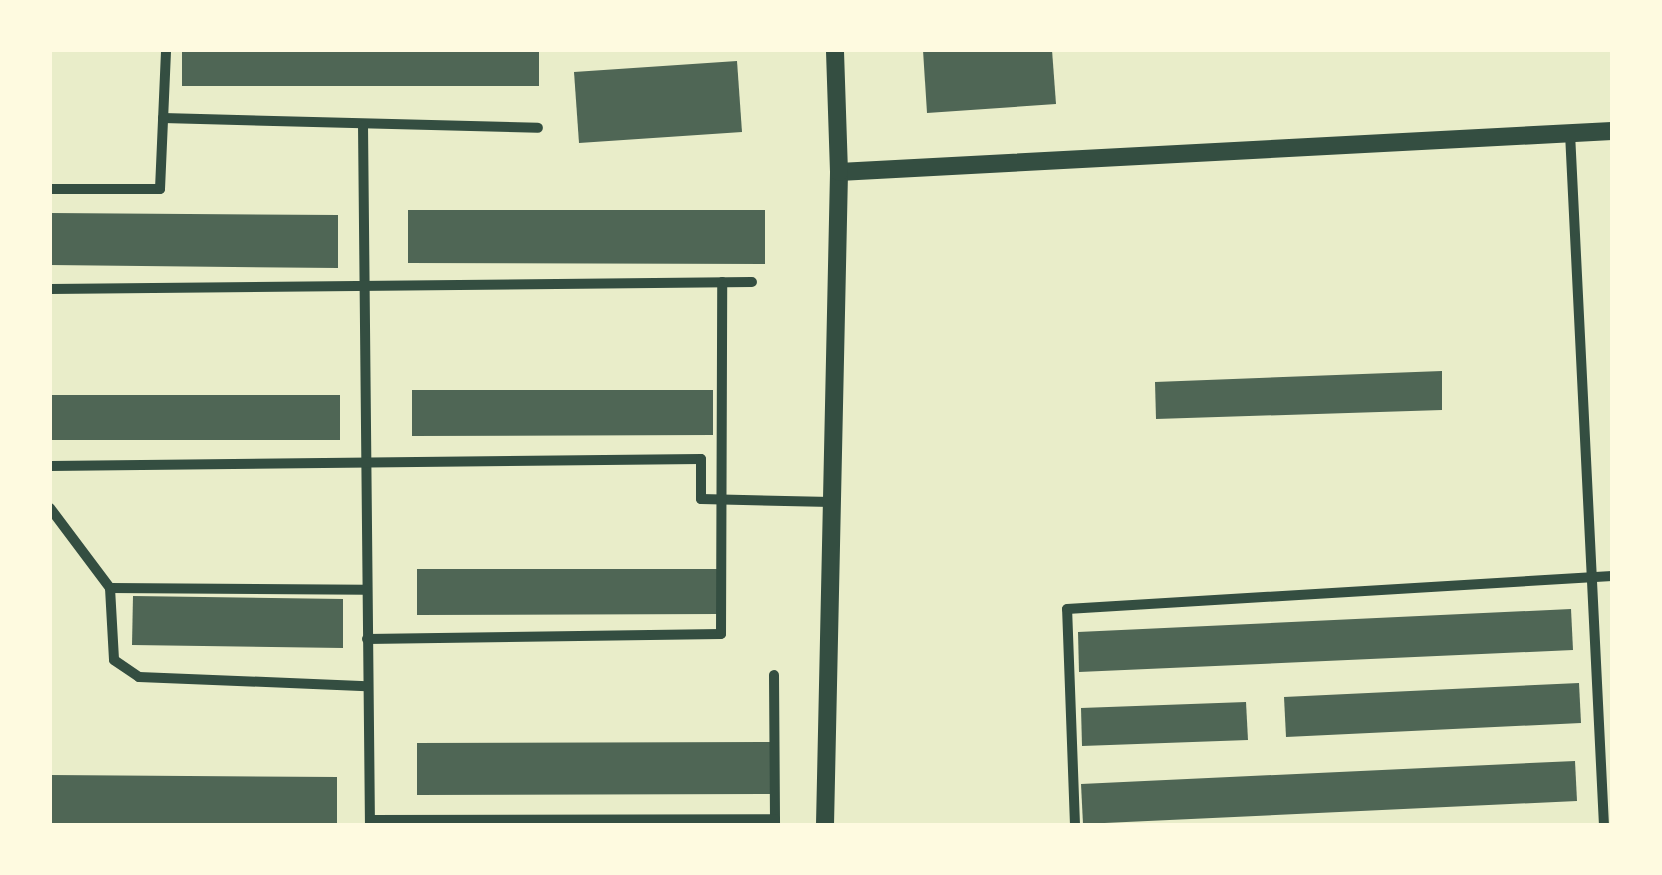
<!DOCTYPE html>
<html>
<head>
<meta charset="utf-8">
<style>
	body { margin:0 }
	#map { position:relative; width:1662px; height:875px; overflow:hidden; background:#e9edc9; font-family:"Golos Text",sans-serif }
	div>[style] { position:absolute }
	.building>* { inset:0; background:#4f6655 }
	.minor>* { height:10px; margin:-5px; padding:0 5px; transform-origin:5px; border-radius:5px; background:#344e41 }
	.tertiary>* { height:18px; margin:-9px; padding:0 9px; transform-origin:9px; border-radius:9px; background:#344e41 }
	span { translate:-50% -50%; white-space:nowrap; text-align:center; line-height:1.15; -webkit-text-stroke:9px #fefae0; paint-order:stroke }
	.frame { position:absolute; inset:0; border:52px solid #fefae0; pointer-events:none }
</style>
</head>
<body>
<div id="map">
	<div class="building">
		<div style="clip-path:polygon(182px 50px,539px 50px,539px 86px,182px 86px)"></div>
		<div style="clip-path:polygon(923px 50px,1052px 50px,1056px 104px,927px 113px)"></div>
		<div style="clip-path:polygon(737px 61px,742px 132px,579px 143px,574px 72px)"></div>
		<div style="clip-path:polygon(408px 210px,765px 210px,765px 264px,408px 263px)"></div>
		<div style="clip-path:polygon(50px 213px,338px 215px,338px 268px,50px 265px)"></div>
		<div style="clip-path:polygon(1442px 371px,1442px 410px,1156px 419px,1155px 382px)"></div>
		<div style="clip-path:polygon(412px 390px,713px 390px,713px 435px,412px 436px)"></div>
		<div style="clip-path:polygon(50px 395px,340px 395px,340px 440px,50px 440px)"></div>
		<div style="clip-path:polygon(417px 569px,719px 569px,719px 614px,417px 615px)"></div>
		<div style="clip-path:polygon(133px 596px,343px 599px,343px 648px,132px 645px)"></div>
		<div style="clip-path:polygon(1571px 609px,1573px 650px,1079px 672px,1078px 632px)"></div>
		<div style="clip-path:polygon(1579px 683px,1581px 723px,1286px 737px,1284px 697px)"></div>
		<div style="clip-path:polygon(1246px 702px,1248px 740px,1082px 746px,1081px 708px)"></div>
		<div style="clip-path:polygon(771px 742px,771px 794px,417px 795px,417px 743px)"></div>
		<div style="clip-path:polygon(1575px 761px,1577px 801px,1083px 824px,1081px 784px)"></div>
		<div style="clip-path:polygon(50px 775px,337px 777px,337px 825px,50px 824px)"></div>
	</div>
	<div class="minor">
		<div style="left:163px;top:118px;width:375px;rotate:1.5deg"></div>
		<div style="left:363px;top:125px;width:700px;rotate:89.43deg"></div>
		<div style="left:1570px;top:133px;width:693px;rotate:87.19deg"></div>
		<div style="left:50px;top:189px;width:110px"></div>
		<div style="left:160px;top:189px;width:139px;rotate:-87.5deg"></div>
		<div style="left:50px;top:289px;width:702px;rotate:-0.57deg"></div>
		<div style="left:50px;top:466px;width:651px;rotate:-0.62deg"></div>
		<div style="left:701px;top:459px;width:40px;rotate:90deg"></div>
		<div style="left:701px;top:499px;width:130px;rotate:1.3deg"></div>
		<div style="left:50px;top:508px;width:100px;rotate:53.1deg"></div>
		<div style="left:110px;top:588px;width:256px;rotate:0.4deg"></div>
		<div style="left:110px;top:588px;width:72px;rotate:86.8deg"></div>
		<div style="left:114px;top:660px;width:30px;rotate:34deg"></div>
		<div style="left:139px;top:677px;width:228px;rotate:2.3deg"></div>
		<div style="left:367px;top:639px;width:354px;rotate:-0.8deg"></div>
		<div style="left:721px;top:634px;width:352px;rotate:-89.8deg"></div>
		<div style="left:774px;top:675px;width:149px;rotate:89.6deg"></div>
		<div style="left:370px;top:820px;width:405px;rotate:-0.1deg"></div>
		<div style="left:1075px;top:825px;width:216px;rotate:-92.1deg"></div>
		<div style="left:1067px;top:609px;width:546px;rotate:-3.47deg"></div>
	</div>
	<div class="tertiary">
		<div style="left:839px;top:172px;width:774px;rotate:-3.04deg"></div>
		<div style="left:825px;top:825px;width:653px;rotate:-88.77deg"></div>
		<div style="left:839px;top:172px;width:122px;rotate:-91.9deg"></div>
	</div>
	<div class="frame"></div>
</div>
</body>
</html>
